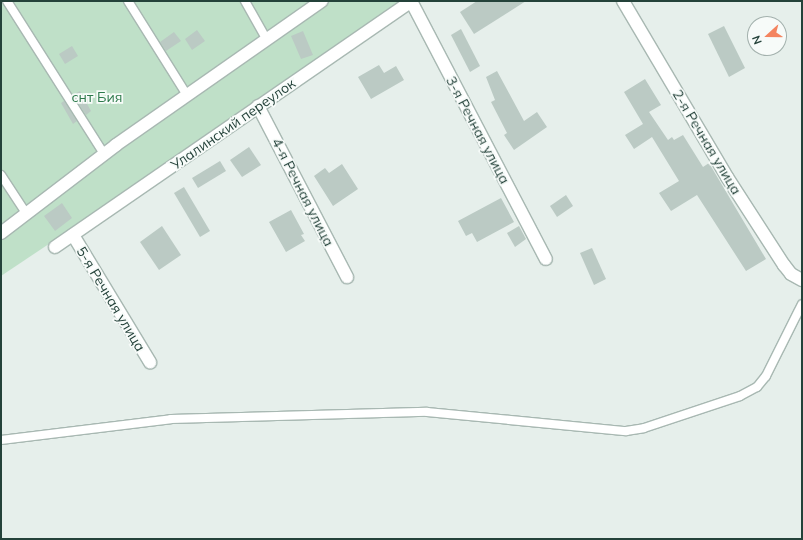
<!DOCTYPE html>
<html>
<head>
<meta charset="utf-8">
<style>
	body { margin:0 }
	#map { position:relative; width:803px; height:540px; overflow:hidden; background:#e6efeb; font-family:Mulish,sans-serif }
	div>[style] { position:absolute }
	.green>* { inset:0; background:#bfe0c8 }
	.building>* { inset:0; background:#bbcac4 }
	.roads { filter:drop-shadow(1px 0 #a8b8b2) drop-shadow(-1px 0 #a8b8b2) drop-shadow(0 1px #a8b8b2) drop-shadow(0 -1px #a8b8b2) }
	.service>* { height:8px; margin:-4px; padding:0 4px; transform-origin:4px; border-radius:4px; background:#fff }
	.minor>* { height:12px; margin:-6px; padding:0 6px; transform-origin:6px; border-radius:6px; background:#fff }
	span { translate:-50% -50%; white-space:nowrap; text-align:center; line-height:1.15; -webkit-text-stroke:3.5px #f7fbf9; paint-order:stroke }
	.park-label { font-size:14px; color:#2d7a4b }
	.street-label { font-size:14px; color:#24423a }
	.frame { position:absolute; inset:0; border:2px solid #24423a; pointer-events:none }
	.north { position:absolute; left:747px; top:16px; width:40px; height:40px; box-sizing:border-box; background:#f7fbf9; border:1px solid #a3b1ad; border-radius:50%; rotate:249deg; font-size:11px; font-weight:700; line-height:16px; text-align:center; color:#24423a }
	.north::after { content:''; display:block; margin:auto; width:14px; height:18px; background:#f4845f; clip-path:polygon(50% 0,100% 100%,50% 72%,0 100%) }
</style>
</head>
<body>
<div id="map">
	<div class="green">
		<div style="clip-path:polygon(1px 1px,412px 1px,1px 276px)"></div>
	</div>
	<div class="building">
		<div style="clip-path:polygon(477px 1px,526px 1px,474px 34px,460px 12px)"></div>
		<div style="clip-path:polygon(724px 26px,745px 68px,729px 77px,708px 34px)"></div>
		<div style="clip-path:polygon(461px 29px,480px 66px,470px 72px,451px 35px)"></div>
		<div style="clip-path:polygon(197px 30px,205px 41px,192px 50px,185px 39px)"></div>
		<div style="clip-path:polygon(303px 31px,313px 55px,301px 59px,291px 36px)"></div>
		<div style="clip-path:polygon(174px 32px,181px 41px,166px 51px,160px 42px)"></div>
		<div style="clip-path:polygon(72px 46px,78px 56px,65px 64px,59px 54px)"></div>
		<div style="clip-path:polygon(379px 65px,384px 73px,396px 66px,404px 80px,371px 99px,358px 77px)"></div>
		<div style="clip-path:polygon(497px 71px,524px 121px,537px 112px,547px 127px,514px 150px,504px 135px,507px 133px,491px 102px,495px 100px,486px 77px)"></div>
		<div style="clip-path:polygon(645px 79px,661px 105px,649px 112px,668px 140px,672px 137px,674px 140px,683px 135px,703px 167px,709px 163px,766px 259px,746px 271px,697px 195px,671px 211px,659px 193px,679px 181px,652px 137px,634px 149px,625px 135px,643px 124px,624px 92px)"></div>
		<div style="clip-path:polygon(80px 91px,91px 111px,86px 115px,73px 95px)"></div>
		<div style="clip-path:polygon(64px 101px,77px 121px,73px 124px,61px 103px)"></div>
		<div style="clip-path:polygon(249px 147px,261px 165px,242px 177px,230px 160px)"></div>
		<div style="clip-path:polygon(220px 161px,226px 171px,198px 188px,192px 178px)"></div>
		<div style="clip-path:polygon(342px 164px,358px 189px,333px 206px,314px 176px,325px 168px,329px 173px)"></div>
		<div style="clip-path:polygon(184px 187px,210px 231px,200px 237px,174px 193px)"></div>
		<div style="clip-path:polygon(566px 195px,573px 206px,557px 217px,550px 206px)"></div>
		<div style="clip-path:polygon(501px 198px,514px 222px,477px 242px,472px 233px,466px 236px,458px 221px)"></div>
		<div style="clip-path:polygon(62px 203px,72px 218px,55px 231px,44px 216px)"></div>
		<div style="clip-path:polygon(291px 210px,304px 234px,301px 235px,305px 241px,286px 252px,269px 222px)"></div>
		<div style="clip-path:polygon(162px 226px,181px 255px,159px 270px,140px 242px)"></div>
		<div style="clip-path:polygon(519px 226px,526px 239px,515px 247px,507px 233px)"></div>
		<div style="clip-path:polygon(592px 248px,606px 279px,594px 285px,580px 253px)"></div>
	</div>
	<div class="roads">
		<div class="service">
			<div style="left:7px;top:1px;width:181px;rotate:57.6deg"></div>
			<div style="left:128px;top:1px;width:111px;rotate:57.9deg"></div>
			<div style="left:245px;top:1px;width:45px;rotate:60.6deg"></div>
			<div style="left:1px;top:175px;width:45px;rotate:56.7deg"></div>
			<div style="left:1px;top:440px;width:171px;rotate:-7deg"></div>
			<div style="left:171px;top:419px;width:256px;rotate:-1.6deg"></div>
			<div style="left:427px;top:412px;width:200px;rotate:5.5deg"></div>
			<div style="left:626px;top:431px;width:18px;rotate:-9deg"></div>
			<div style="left:644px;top:428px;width:101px;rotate:-18.4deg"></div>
			<div style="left:740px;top:396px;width:19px;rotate:-28deg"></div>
			<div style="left:757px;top:387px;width:14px;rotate:-51deg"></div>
			<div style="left:766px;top:376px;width:80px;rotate:-63.4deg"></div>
		</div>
		<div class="minor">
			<div style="left:411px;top:1px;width:291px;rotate:62.4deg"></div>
			<div style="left:623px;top:1px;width:204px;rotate:59.4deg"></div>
			<div style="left:727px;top:177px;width:105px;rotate:57.1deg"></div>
			<div style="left:784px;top:265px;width:11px;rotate:52deg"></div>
			<div style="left:791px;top:274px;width:13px;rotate:29deg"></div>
			<div style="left:258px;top:106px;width:193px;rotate:62.5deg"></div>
			<div style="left:1px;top:233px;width:145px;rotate:-37.4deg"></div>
			<div style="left:116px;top:145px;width:251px;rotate:-35deg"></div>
			<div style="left:73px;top:235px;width:149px;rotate:58.8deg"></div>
			<div style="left:55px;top:247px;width:433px;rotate:-34.6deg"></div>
		</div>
	</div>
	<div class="park-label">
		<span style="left:97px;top:97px">снт Бия</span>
	</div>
	<div class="street-label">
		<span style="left:233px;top:124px;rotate:-35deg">Улалинский переулок</span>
		<span style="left:478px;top:130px;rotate:62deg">3-я Речная улица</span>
		<span style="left:707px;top:142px;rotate:59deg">2-я Речная улица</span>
		<span style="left:303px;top:192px;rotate:63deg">4-я Речная улица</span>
		<span style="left:111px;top:299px;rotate:59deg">5-я Речная улица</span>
	</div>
	<div class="frame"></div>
	<div class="north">N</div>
</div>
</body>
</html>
